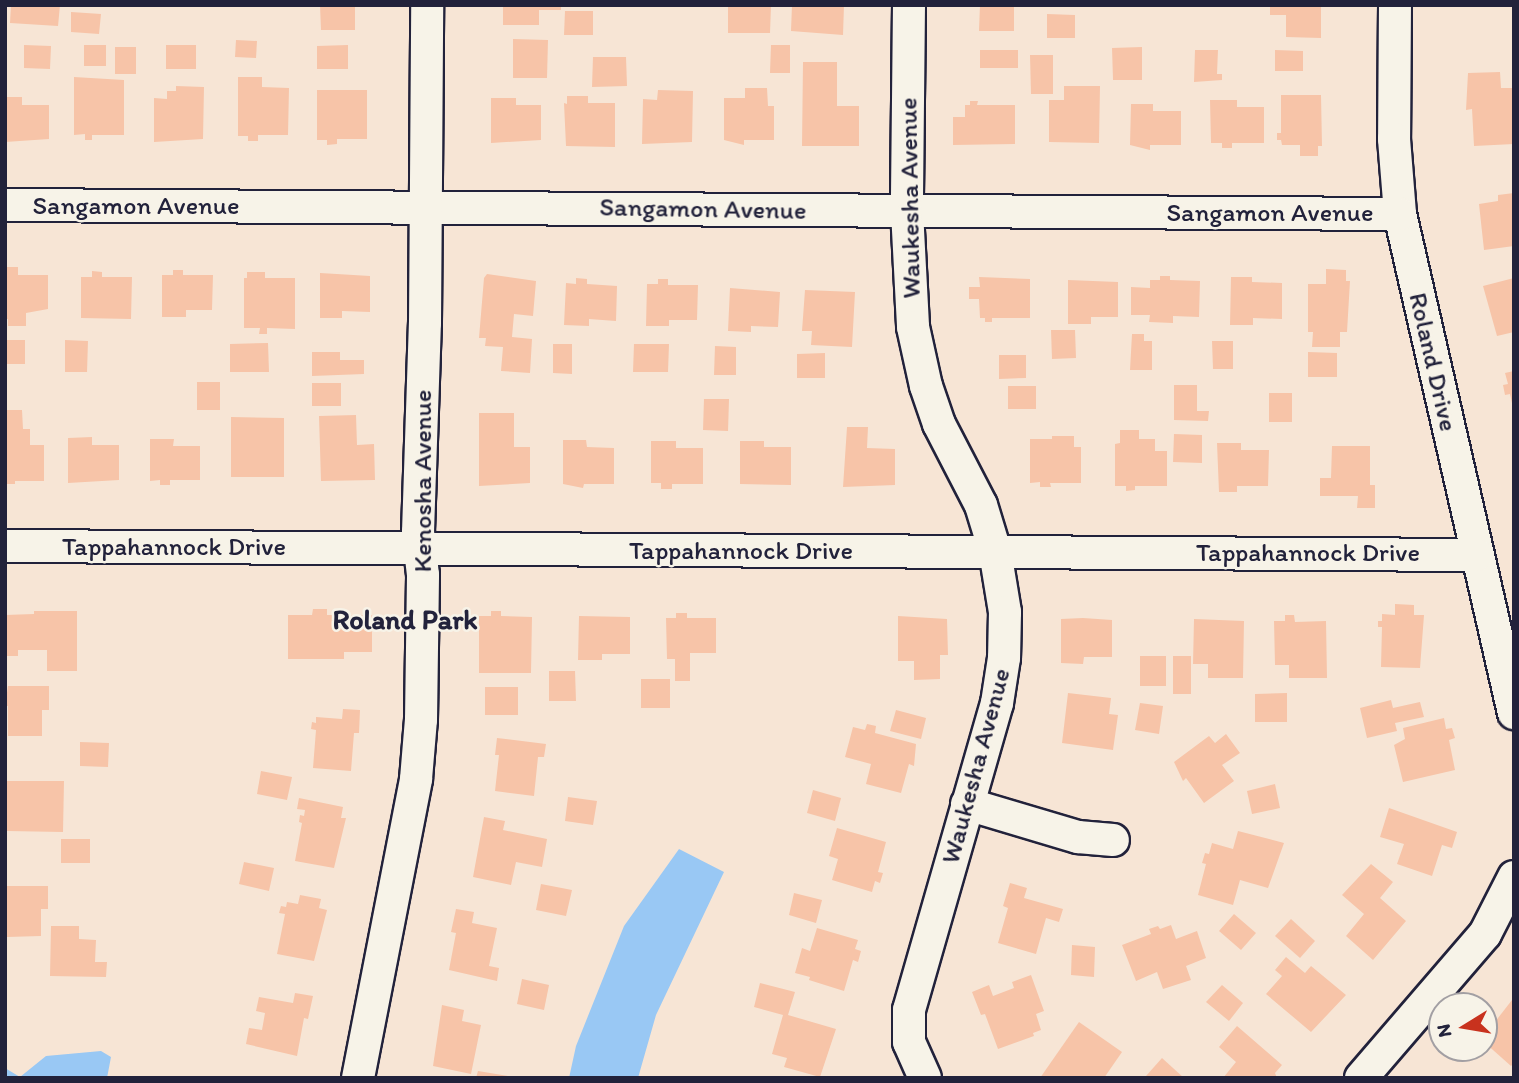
<!DOCTYPE html>
<html>
<head>
<meta charset="utf-8">
<style>
	body { margin:0 }
	#map { position:relative; width:1519px; height:1083px; overflow:hidden; background:#f7e5d5; font-family:Itim,sans-serif }
	div>[style] { position:absolute }
	.water>* { inset:0; background:#99c8f4 }
	.building>* { inset:0; background:#f7c4a8 }
	.roads { filter:drop-shadow(2px 0 #22223b) drop-shadow(-2px 0 #22223b) drop-shadow(0 2px #22223b) drop-shadow(0 -2px #22223b) }
	.minor>* { height:32px; margin:-16px; padding:0 16px; transform-origin:16px; border-radius:16px; background:#f7f3e8 }
	span { translate:-50% -50%; white-space:nowrap; text-align:center; line-height:1.15; -webkit-text-stroke:5px #f7f3e8; paint-order:stroke }
	.street-label { font-size:26px; color:#22223b }
	.neighbourhood-label { font-size:28px; color:#22223b; font-weight:700 }
	.frame { position:absolute; inset:0; border:7px solid #22223b; pointer-events:none }
	.north { position:absolute; left:1428px; top:992px; width:70px; height:70px; box-sizing:border-box; background:#f7f3e8; border:2px solid #a29fa3; border-radius:50%; rotate:259deg; font-size:19px; font-weight:700; line-height:28px; text-align:center; color:#22223b }
	.north::after { content:''; display:block; margin:auto; width:24px; height:32px; background:#c8321e; clip-path:polygon(50% 0,100% 100%,50% 72%,0 100%) }
</style>
</head>
<body>
<div id="map">
	<div class="water">
		<div style="clip-path:polygon(679px 849px,724px 872px,656px 1015px,638px 1078px,569px 1078px,576px 1046px,624px 926px)"></div>
		<div style="clip-path:polygon(101px 1051px,111px 1057px,107px 1078px,5px 1078px,5px 1068px,20px 1077px,46px 1056px)"></div>
	</div>
	<div class="building">
		<div style="clip-path:polygon(11px 5px,60px 5px,58px 26px,10px 23px)"></div>
		<div style="clip-path:polygon(320px 5px,355px 5px,355px 30px,321px 30px)"></div>
		<div style="clip-path:polygon(503px 5px,561px 5px,561px 10px,539px 10px,539px 25px,503px 25px)"></div>
		<div style="clip-path:polygon(728px 5px,771px 5px,770px 33px,728px 33px)"></div>
		<div style="clip-path:polygon(792px 5px,844px 5px,843px 35px,791px 31px)"></div>
		<div style="clip-path:polygon(980px 5px,1014px 5px,1014px 31px,979px 31px)"></div>
		<div style="clip-path:polygon(1270px 5px,1321px 5px,1321px 38px,1286px 37px,1286px 15px,1270px 15px)"></div>
		<div style="clip-path:polygon(565px 11px,593px 11px,593px 35px,564px 35px)"></div>
		<div style="clip-path:polygon(71px 12px,101px 14px,99px 34px,71px 32px)"></div>
		<div style="clip-path:polygon(1047px 14px,1075px 15px,1075px 38px,1047px 38px)"></div>
		<div style="clip-path:polygon(513px 39px,548px 40px,547px 78px,513px 78px)"></div>
		<div style="clip-path:polygon(236px 40px,257px 41px,256px 58px,235px 57px)"></div>
		<div style="clip-path:polygon(24px 45px,51px 46px,50px 69px,24px 68px)"></div>
		<div style="clip-path:polygon(84px 45px,106px 45px,106px 66px,84px 66px)"></div>
		<div style="clip-path:polygon(166px 45px,196px 45px,196px 69px,166px 69px)"></div>
		<div style="clip-path:polygon(348px 45px,348px 69px,317px 69px,317px 46px)"></div>
		<div style="clip-path:polygon(771px 45px,790px 45px,790px 73px,770px 73px)"></div>
		<div style="clip-path:polygon(115px 47px,136px 47px,136px 74px,115px 74px)"></div>
		<div style="clip-path:polygon(1142px 47px,1142px 80px,1113px 80px,1112px 48px)"></div>
		<div style="clip-path:polygon(980px 50px,1018px 50px,1018px 68px,980px 68px)"></div>
		<div style="clip-path:polygon(1195px 50px,1218px 50px,1217px 74px,1222px 74px,1222px 80px,1194px 82px)"></div>
		<div style="clip-path:polygon(1275px 50px,1303px 51px,1303px 71px,1275px 71px)"></div>
		<div style="clip-path:polygon(1030px 55px,1053px 55px,1053px 94px,1031px 94px)"></div>
		<div style="clip-path:polygon(593px 57px,626px 57px,627px 86px,592px 87px)"></div>
		<div style="clip-path:polygon(803px 62px,837px 62px,837px 106px,859px 106px,859px 146px,802px 146px)"></div>
		<div style="clip-path:polygon(1500px 72px,1501px 88px,1514px 88px,1514px 144px,1474px 146px,1472px 109px,1466px 110px,1468px 73px)"></div>
		<div style="clip-path:polygon(74px 77px,124px 80px,124px 135px,92px 135px,92px 140px,85px 140px,85px 134px,74px 135px)"></div>
		<div style="clip-path:polygon(238px 77px,262px 77px,262px 87px,289px 88px,288px 135px,258px 135px,258px 141px,248px 141px,248px 136px,238px 136px)"></div>
		<div style="clip-path:polygon(176px 86px,204px 87px,203px 139px,154px 142px,154px 98px,167px 99px,167px 91px,176px 91px)"></div>
		<div style="clip-path:polygon(1064px 86px,1100px 86px,1099px 143px,1049px 142px,1049px 100px,1064px 100px)"></div>
		<div style="clip-path:polygon(745px 88px,767px 88px,768px 106px,774px 106px,774px 140px,744px 140px,744px 145px,724px 140px,724px 98px,745px 98px)"></div>
		<div style="clip-path:polygon(317px 90px,367px 90px,367px 139px,337px 139px,337px 144px,327px 145px,327px 140px,317px 140px)"></div>
		<div style="clip-path:polygon(658px 90px,693px 91px,692px 142px,642px 144px,643px 99px,657px 100px)"></div>
		<div style="clip-path:polygon(1281px 95px,1321px 95px,1322px 146px,1318px 146px,1318px 156px,1300px 156px,1300px 145px,1282px 145px,1281px 140px,1277px 140px,1277px 133px,1281px 133px)"></div>
		<div style="clip-path:polygon(567px 96px,588px 96px,588px 103px,615px 103px,615px 147px,566px 146px,564px 103px,567px 104px)"></div>
		<div style="clip-path:polygon(5px 97px,22px 97px,22px 105px,49px 105px,49px 139px,5px 142px)"></div>
		<div style="clip-path:polygon(491px 98px,516px 98px,516px 105px,541px 105px,541px 140px,491px 143px)"></div>
		<div style="clip-path:polygon(1210px 100px,1237px 100px,1237px 107px,1264px 107px,1264px 143px,1232px 143px,1232px 148px,1222px 148px,1222px 143px,1211px 143px)"></div>
		<div style="clip-path:polygon(970px 101px,978px 101px,977px 105px,1015px 105px,1015px 144px,953px 145px,953px 117px,965px 117px,965px 105px,970px 105px)"></div>
		<div style="clip-path:polygon(1131px 104px,1153px 104px,1153px 111px,1181px 111px,1181px 145px,1150px 145px,1150px 150px,1130px 145px)"></div>
		<div style="clip-path:polygon(1514px 193px,1514px 246px,1484px 250px,1479px 204px,1498px 201px,1498px 195px)"></div>
		<div style="clip-path:polygon(5px 267px,18px 267px,18px 275px,48px 275px,48px 309px,26px 313px,26px 326px,8px 326px,8px 319px,5px 319px)"></div>
		<div style="clip-path:polygon(1326px 269px,1346px 270px,1346px 281px,1350px 281px,1347px 332px,1340px 332px,1340px 347px,1312px 347px,1313px 332px,1308px 332px,1308px 284px,1326px 284px)"></div>
		<div style="clip-path:polygon(173px 270px,183px 270px,183px 275px,213px 275px,212px 310px,186px 310px,186px 317px,162px 317px,162px 275px,173px 275px)"></div>
		<div style="clip-path:polygon(92px 271px,102px 272px,102px 277px,132px 277px,131px 319px,81px 318px,81px 277px,92px 277px)"></div>
		<div style="clip-path:polygon(247px 272px,265px 272px,265px 278px,295px 278px,295px 329px,267px 328px,267px 334px,259px 334px,260px 328px,244px 328px,244px 278px,247px 278px)"></div>
		<div style="clip-path:polygon(320px 273px,370px 276px,370px 312px,342px 311px,342px 318px,320px 318px)"></div>
		<div style="clip-path:polygon(487px 274px,536px 281px,533px 316px,514px 314px,512px 337px,532px 339px,530px 373px,501px 371px,503px 347px,485px 346px,486px 338px,479px 338px,484px 278px)"></div>
		<div style="clip-path:polygon(1160px 276px,1170px 276px,1170px 280px,1200px 281px,1199px 317px,1173px 316px,1173px 323px,1149px 322px,1150px 315px,1131px 315px,1131px 287px,1150px 288px,1150px 280px,1160px 280px)"></div>
		<div style="clip-path:polygon(979px 277px,1030px 279px,1030px 318px,992px 318px,992px 322px,985px 322px,985px 318px,980px 318px,979px 299px,969px 299px,969px 287px,980px 287px)"></div>
		<div style="clip-path:polygon(1231px 277px,1252px 277px,1252px 282px,1282px 283px,1282px 319px,1253px 318px,1253px 325px,1230px 325px)"></div>
		<div style="clip-path:polygon(576px 278px,587px 279px,587px 284px,617px 286px,616px 321px,589px 319px,589px 326px,564px 325px,566px 283px,576px 284px)"></div>
		<div style="clip-path:polygon(1514px 278px,1514px 332px,1497px 336px,1483px 286px)"></div>
		<div style="clip-path:polygon(658px 279px,668px 279px,668px 285px,698px 285px,697px 320px,669px 320px,669px 326px,646px 326px,647px 284px,658px 284px)"></div>
		<div style="clip-path:polygon(1068px 280px,1118px 282px,1118px 317px,1091px 317px,1091px 324px,1068px 324px)"></div>
		<div style="clip-path:polygon(730px 288px,780px 292px,778px 327px,751px 326px,751px 332px,728px 331px)"></div>
		<div style="clip-path:polygon(805px 290px,855px 292px,852px 347px,811px 345px,812px 331px,802px 331px)"></div>
		<div style="clip-path:polygon(1051px 330px,1075px 330px,1076px 358px,1052px 359px)"></div>
		<div style="clip-path:polygon(1132px 334px,1144px 334px,1144px 341px,1152px 341px,1152px 370px,1130px 370px)"></div>
		<div style="clip-path:polygon(5px 340px,25px 340px,25px 364px,5px 364px)"></div>
		<div style="clip-path:polygon(65px 340px,88px 341px,87px 372px,65px 372px)"></div>
		<div style="clip-path:polygon(1212px 341px,1233px 341px,1233px 369px,1213px 369px)"></div>
		<div style="clip-path:polygon(268px 343px,269px 372px,230px 372px,230px 344px)"></div>
		<div style="clip-path:polygon(553px 344px,572px 344px,572px 374px,553px 373px)"></div>
		<div style="clip-path:polygon(634px 344px,669px 344px,668px 372px,633px 372px)"></div>
		<div style="clip-path:polygon(715px 346px,736px 347px,736px 375px,714px 375px)"></div>
		<div style="clip-path:polygon(312px 352px,340px 352px,340px 360px,364px 360px,364px 374px,312px 376px)"></div>
		<div style="clip-path:polygon(1308px 352px,1337px 353px,1337px 377px,1308px 377px)"></div>
		<div style="clip-path:polygon(825px 353px,825px 378px,797px 378px,797px 354px)"></div>
		<div style="clip-path:polygon(999px 355px,1026px 355px,1026px 378px,999px 379px)"></div>
		<div style="clip-path:polygon(1514px 371px,1514px 408px,1513px 408px,1510px 394px,1505px 395px,1503px 385px,1508px 384px,1505px 373px)"></div>
		<div style="clip-path:polygon(197px 382px,220px 382px,220px 410px,197px 410px)"></div>
		<div style="clip-path:polygon(312px 383px,341px 383px,341px 406px,312px 406px)"></div>
		<div style="clip-path:polygon(1174px 385px,1197px 385px,1197px 411px,1209px 411px,1208px 421px,1174px 420px)"></div>
		<div style="clip-path:polygon(1008px 386px,1036px 386px,1036px 409px,1008px 409px)"></div>
		<div style="clip-path:polygon(1269px 393px,1292px 393px,1292px 422px,1269px 422px)"></div>
		<div style="clip-path:polygon(704px 399px,729px 399px,728px 431px,703px 430px)"></div>
		<div style="clip-path:polygon(5px 410px,22px 410px,23px 429px,30px 429px,30px 445px,44px 445px,44px 481px,15px 481px,15px 484px,5px 484px)"></div>
		<div style="clip-path:polygon(479px 413px,514px 413px,514px 447px,530px 447px,530px 483px,479px 486px)"></div>
		<div style="clip-path:polygon(356px 415px,357px 445px,374px 444px,375px 480px,321px 481px,319px 416px)"></div>
		<div style="clip-path:polygon(231px 417px,284px 418px,284px 477px,231px 477px)"></div>
		<div style="clip-path:polygon(847px 427px,868px 427px,867px 448px,895px 449px,895px 485px,843px 487px)"></div>
		<div style="clip-path:polygon(1120px 430px,1139px 430px,1139px 439px,1155px 439px,1155px 451px,1167px 451px,1167px 486px,1135px 486px,1135px 490px,1126px 491px,1126px 486px,1115px 486px,1115px 444px,1120px 443px)"></div>
		<div style="clip-path:polygon(1174px 434px,1202px 435px,1202px 463px,1173px 462px)"></div>
		<div style="clip-path:polygon(1052px 436px,1074px 436px,1074px 447px,1081px 447px,1081px 483px,1050px 483px,1051px 487px,1040px 487px,1040px 482px,1030px 483px,1030px 439px,1052px 439px)"></div>
		<div style="clip-path:polygon(92px 437px,92px 445px,119px 445px,119px 480px,68px 483px,68px 438px)"></div>
		<div style="clip-path:polygon(150px 439px,174px 439px,173px 446px,200px 446px,200px 480px,170px 480px,170px 485px,160px 485px,160px 480px,150px 481px)"></div>
		<div style="clip-path:polygon(563px 440px,586px 440px,587px 447px,614px 448px,614px 484px,584px 484px,583px 488px,563px 484px)"></div>
		<div style="clip-path:polygon(651px 441px,676px 441px,676px 448px,703px 448px,703px 484px,672px 484px,672px 489px,661px 489px,661px 483px,651px 483px)"></div>
		<div style="clip-path:polygon(740px 441px,764px 441px,764px 447px,791px 447px,791px 485px,740px 484px)"></div>
		<div style="clip-path:polygon(1217px 443px,1241px 443px,1241px 450px,1269px 450px,1268px 486px,1237px 486px,1237px 492px,1219px 492px)"></div>
		<div style="clip-path:polygon(1332px 446px,1370px 446px,1370px 485px,1375px 485px,1375px 508px,1357px 508px,1358px 496px,1320px 496px,1320px 478px,1331px 478px)"></div>
		<div style="clip-path:polygon(1395px 604px,1414px 605px,1414px 615px,1424px 615px,1420px 668px,1381px 667px,1382px 627px,1378px 627px,1378px 621px,1382px 621px,1382px 614px,1395px 615px)"></div>
		<div style="clip-path:polygon(313px 609px,327px 609px,327px 615px,372px 615px,372px 652px,344px 652px,344px 659px,288px 659px,288px 615px,312px 615px)"></div>
		<div style="clip-path:polygon(34px 611px,77px 611px,77px 671px,47px 671px,47px 650px,18px 650px,18px 656px,5px 656px,5px 615px,34px 614px)"></div>
		<div style="clip-path:polygon(491px 611px,501px 611px,501px 616px,532px 617px,531px 673px,479px 673px,479px 616px,491px 616px)"></div>
		<div style="clip-path:polygon(676px 613px,687px 613px,687px 618px,716px 618px,716px 653px,690px 653px,690px 681px,675px 681px,675px 659px,667px 659px,666px 618px,676px 618px)"></div>
		<div style="clip-path:polygon(1285px 615px,1294px 615px,1295px 622px,1326px 621px,1327px 678px,1289px 678px,1289px 665px,1275px 665px,1274px 621px,1285px 621px)"></div>
		<div style="clip-path:polygon(579px 616px,630px 617px,630px 654px,602px 654px,602px 660px,578px 660px)"></div>
		<div style="clip-path:polygon(898px 616px,947px 619px,948px 655px,940px 655px,940px 679px,914px 680px,914px 661px,898px 661px)"></div>
		<div style="clip-path:polygon(1083px 618px,1112px 620px,1112px 657px,1084px 657px,1083px 664px,1061px 663px,1061px 619px)"></div>
		<div style="clip-path:polygon(1194px 619px,1244px 621px,1243px 678px,1208px 678px,1208px 664px,1193px 664px)"></div>
		<div style="clip-path:polygon(1140px 656px,1166px 656px,1166px 686px,1140px 686px)"></div>
		<div style="clip-path:polygon(1173px 656px,1191px 656px,1191px 694px,1173px 694px)"></div>
		<div style="clip-path:polygon(549px 671px,575px 671px,576px 701px,549px 701px)"></div>
		<div style="clip-path:polygon(641px 679px,670px 679px,670px 708px,641px 708px)"></div>
		<div style="clip-path:polygon(8px 686px,49px 686px,49px 710px,42px 710px,42px 736px,8px 736px,8px 706px,5px 706px)"></div>
		<div style="clip-path:polygon(485px 687px,518px 687px,518px 715px,485px 715px)"></div>
		<div style="clip-path:polygon(1068px 693px,1111px 698px,1109px 714px,1118px 715px,1113px 750px,1062px 743px)"></div>
		<div style="clip-path:polygon(1287px 693px,1287px 722px,1255px 722px,1255px 694px)"></div>
		<div style="clip-path:polygon(1391px 700px,1393px 708px,1420px 702px,1424px 717px,1395px 723px,1397px 731px,1367px 738px,1360px 708px)"></div>
		<div style="clip-path:polygon(1140px 703px,1163px 706px,1159px 734px,1135px 730px)"></div>
		<div style="clip-path:polygon(343px 709px,360px 710px,359px 733px,354px 733px,351px 771px,313px 768px,316px 730px,311px 729px,312px 722px,316px 723px,316px 717px,342px 719px)"></div>
		<div style="clip-path:polygon(896px 710px,926px 718px,921px 739px,890px 731px)"></div>
		<div style="clip-path:polygon(1444px 718px,1446px 729px,1452px 728px,1455px 738px,1449px 740px,1455px 770px,1403px 782px,1394px 745px,1405px 739px,1403px 728px)"></div>
		<div style="clip-path:polygon(867px 724px,876px 726px,875px 733px,916px 744px,914px 766px,909px 764px,901px 793px,866px 784px,871px 764px,845px 757px,853px 727px,865px 730px)"></div>
		<div style="clip-path:polygon(1226px 734px,1240px 753px,1222px 765px,1234px 781px,1204px 803px,1186px 778px,1183px 781px,1174px 762px,1209px 736px,1215px 743px)"></div>
		<div style="clip-path:polygon(497px 738px,546px 744px,544px 757px,538px 757px,534px 796px,495px 791px,499px 755px,495px 755px)"></div>
		<div style="clip-path:polygon(80px 742px,109px 743px,108px 767px,80px 766px)"></div>
		<div style="clip-path:polygon(261px 771px,292px 777px,287px 800px,257px 794px)"></div>
		<div style="clip-path:polygon(5px 781px,64px 781px,63px 832px,7px 831px)"></div>
		<div style="clip-path:polygon(1275px 784px,1280px 808px,1252px 814px,1247px 791px)"></div>
		<div style="clip-path:polygon(813px 790px,841px 798px,835px 821px,807px 813px)"></div>
		<div style="clip-path:polygon(568px 797px,597px 801px,593px 825px,565px 821px)"></div>
		<div style="clip-path:polygon(299px 798px,343px 807px,341px 818px,346px 818px,334px 868px,295px 861px,302px 823px,299px 822px,300px 815px,304px 816px,305px 810px,297px 809px)"></div>
		<div style="clip-path:polygon(1389px 808px,1457px 832px,1452px 848px,1442px 845px,1432px 876px,1397px 864px,1404px 844px,1380px 837px)"></div>
		<div style="clip-path:polygon(484px 817px,505px 821px,503px 830px,547px 839px,542px 867px,516px 862px,511px 885px,473px 877px)"></div>
		<div style="clip-path:polygon(837px 828px,886px 842px,878px 872px,883px 873px,880px 883px,875px 881px,872px 892px,832px 880px,838px 859px,829px 856px)"></div>
		<div style="clip-path:polygon(1238px 831px,1284px 843px,1268px 888px,1240px 880px,1233px 905px,1198px 895px,1206px 864px,1202px 863px,1205px 853px,1209px 854px,1212px 843px,1233px 849px)"></div>
		<div style="clip-path:polygon(61px 839px,90px 839px,90px 863px,61px 863px)"></div>
		<div style="clip-path:polygon(244px 862px,274px 868px,269px 891px,239px 884px)"></div>
		<div style="clip-path:polygon(1371px 864px,1393px 882px,1380px 898px,1406px 921px,1373px 960px,1346px 936px,1364px 914px,1342px 895px)"></div>
		<div style="clip-path:polygon(1010px 883px,1027px 888px,1024px 898px,1063px 909px,1059px 922px,1046px 918px,1036px 954px,998px 943px,1008px 908px,1003px 906px)"></div>
		<div style="clip-path:polygon(541px 884px,572px 890px,566px 916px,536px 910px)"></div>
		<div style="clip-path:polygon(7px 886px,48px 886px,48px 909px,41px 909px,41px 936px,7px 937px)"></div>
		<div style="clip-path:polygon(794px 893px,822px 900px,816px 923px,789px 915px)"></div>
		<div style="clip-path:polygon(300px 895px,321px 899px,319px 908px,327px 910px,314px 961px,277px 954px,285px 914px,279px 913px,281px 906px,286px 907px,287px 902px,298px 904px)"></div>
		<div style="clip-path:polygon(456px 909px,474px 912px,472px 923px,497px 928px,489px 966px,499px 968px,497px 981px,449px 970px,456px 933px,451px 932px)"></div>
		<div style="clip-path:polygon(1234px 914px,1256px 933px,1241px 950px,1219px 931px)"></div>
		<div style="clip-path:polygon(1291px 919px,1315px 941px,1300px 958px,1275px 936px)"></div>
		<div style="clip-path:polygon(1171px 925px,1176px 939px,1197px 931px,1206px 958px,1186px 966px,1191px 980px,1163px 989px,1157px 972px,1136px 981px,1122px 945px,1151px 934px,1149px 929px,1158px 926px,1160px 929px)"></div>
		<div style="clip-path:polygon(51px 926px,79px 926px,79px 939px,96px 940px,95px 962px,107px 962px,106px 977px,50px 976px)"></div>
		<div style="clip-path:polygon(817px 928px,858px 940px,855px 949px,861px 951px,858px 962px,853px 960px,844px 991px,809px 980px,810px 977px,795px 973px,802px 948px,810px 951px)"></div>
		<div style="clip-path:polygon(1072px 945px,1095px 947px,1094px 977px,1071px 975px)"></div>
		<div style="clip-path:polygon(1286px 957px,1305px 973px,1311px 966px,1346px 995px,1311px 1032px,1266px 994px,1282px 976px,1275px 970px)"></div>
		<div style="clip-path:polygon(1031px 975px,1044px 1011px,1036px 1014px,1041px 1030px,1033px 1033px,1034px 1036px,998px 1049px,985px 1014px,981px 1015px,972px 992px,989px 985px,993px 996px,1014px 988px,1012px 982px)"></div>
		<div style="clip-path:polygon(522px 979px,549px 985px,544px 1010px,517px 1004px)"></div>
		<div style="clip-path:polygon(760px 983px,795px 992px,788px 1015px,836px 1029px,820px 1077px,784px 1067px,787px 1058px,772px 1054px,783px 1015px,754px 1007px)"></div>
		<div style="clip-path:polygon(1222px 985px,1243px 1003px,1229px 1021px,1206px 1002px)"></div>
		<div style="clip-path:polygon(295px 993px,313px 996px,308px 1019px,304px 1018px,297px 1056px,246px 1044px,249px 1028px,262px 1030px,265px 1013px,256px 1011px,259px 997px,293px 1003px)"></div>
		<div style="clip-path:polygon(1512px 1000px,1514px 1063px,1511px 1066px,1484px 1042px,1484px 1036px)"></div>
		<div style="clip-path:polygon(442px 1005px,464px 1010px,462px 1021px,481px 1025px,471px 1074px,433px 1066px)"></div>
		<div style="clip-path:polygon(1079px 1022px,1122px 1052px,1104px 1078px,1040px 1078px)"></div>
		<div style="clip-path:polygon(1237px 1026px,1282px 1065px,1275px 1073px,1277px 1078px,1223px 1078px,1236px 1062px,1219px 1047px)"></div>
		<div style="clip-path:polygon(1162px 1058px,1184px 1078px,1146px 1076px)"></div>
		<div style="clip-path:polygon(478px 1071px,508px 1076px,508px 1078px,476px 1078px)"></div>
	</div>
	<div class="roads">
		<div class="minor">
			<div style="left:909px;top:5px;width:206px;rotate:90.6deg"></div>
			<div style="left:907px;top:211px;width:116px;rotate:87deg"></div>
			<div style="left:913px;top:327px;width:60px;rotate:77.6deg"></div>
			<div style="left:926px;top:386px;width:40px;rotate:71.1deg"></div>
			<div style="left:939px;top:424px;width:91px;rotate:62.6deg"></div>
			<div style="left:981px;top:505px;width:48px;rotate:73.1deg"></div>
			<div style="left:995px;top:551px;width:62px;rotate:80.7deg"></div>
			<div style="left:1005px;top:612px;width:46px;rotate:91.2deg"></div>
			<div style="left:1004px;top:658px;width:46px;rotate:98.8deg"></div>
			<div style="left:997px;top:703px;width:319px;rotate:106deg"></div>
			<div style="left:909px;top:1010px;width:32px;rotate:90deg"></div>
			<div style="left:909px;top:1042px;width:39px;rotate:66deg"></div>
			<div style="left:1395px;top:5px;width:134px;rotate:90.4deg"></div>
			<div style="left:1394px;top:139px;width:75px;rotate:85.4deg"></div>
			<div style="left:1400px;top:214px;width:512px;rotate:77.13deg"></div>
			<div style="left:5px;top:205px;width:1395px;rotate:0.37deg"></div>
			<div style="left:5px;top:546px;width:1472px;rotate:0.35deg"></div>
			<div style="left:967px;top:804px;width:116px;rotate:16.6deg"></div>
			<div style="left:1078px;top:837px;width:35px;rotate:5deg"></div>
			<div style="left:358px;top:1078px;width:305px;rotate:-79deg"></div>
			<div style="left:416px;top:779px;width:59px;rotate:-85.2deg"></div>
			<div style="left:421px;top:720px;width:145px;rotate:-89.2deg"></div>
			<div style="left:423px;top:575px;width:43px;rotate:-96.6deg"></div>
			<div style="left:418px;top:532px;width:209px;rotate:-88.1deg"></div>
			<div style="left:425px;top:323px;width:318px;rotate:-89.6deg"></div>
			<div style="left:1361px;top:1078px;width:190px;rotate:-49.3deg"></div>
			<div style="left:1485px;top:934px;width:64px;rotate:-63deg"></div>
		</div>
	</div>
	<div class="street-label">
		<span style="left:910px;top:198px;rotate:-91deg">Waukesha Avenue</span>
		<span style="left:136px;top:206px">Sangamon Avenue</span>
		<span style="left:703px;top:209px;rotate:1deg">Sangamon Avenue</span>
		<span style="left:1270px;top:213px">Sangamon Avenue</span>
		<span style="left:1433px;top:362px;rotate:77deg">Roland Drive</span>
		<span style="left:423px;top:481px;rotate:-90deg">Kenosha Avenue</span>
		<span style="left:174px;top:547px">Tappahannock Drive</span>
		<span style="left:741px;top:551px">Tappahannock Drive</span>
		<span style="left:1308px;top:553px">Tappahannock Drive</span>
		<span style="left:976px;top:766px;rotate:-75deg">Waukesha Avenue</span>
	</div>
	<div class="neighbourhood-label">
		<span style="left:405px;top:619px">Roland Park</span>
	</div>
	<div class="frame"></div>
	<div class="north">N</div>
</div>
</body>
</html>
